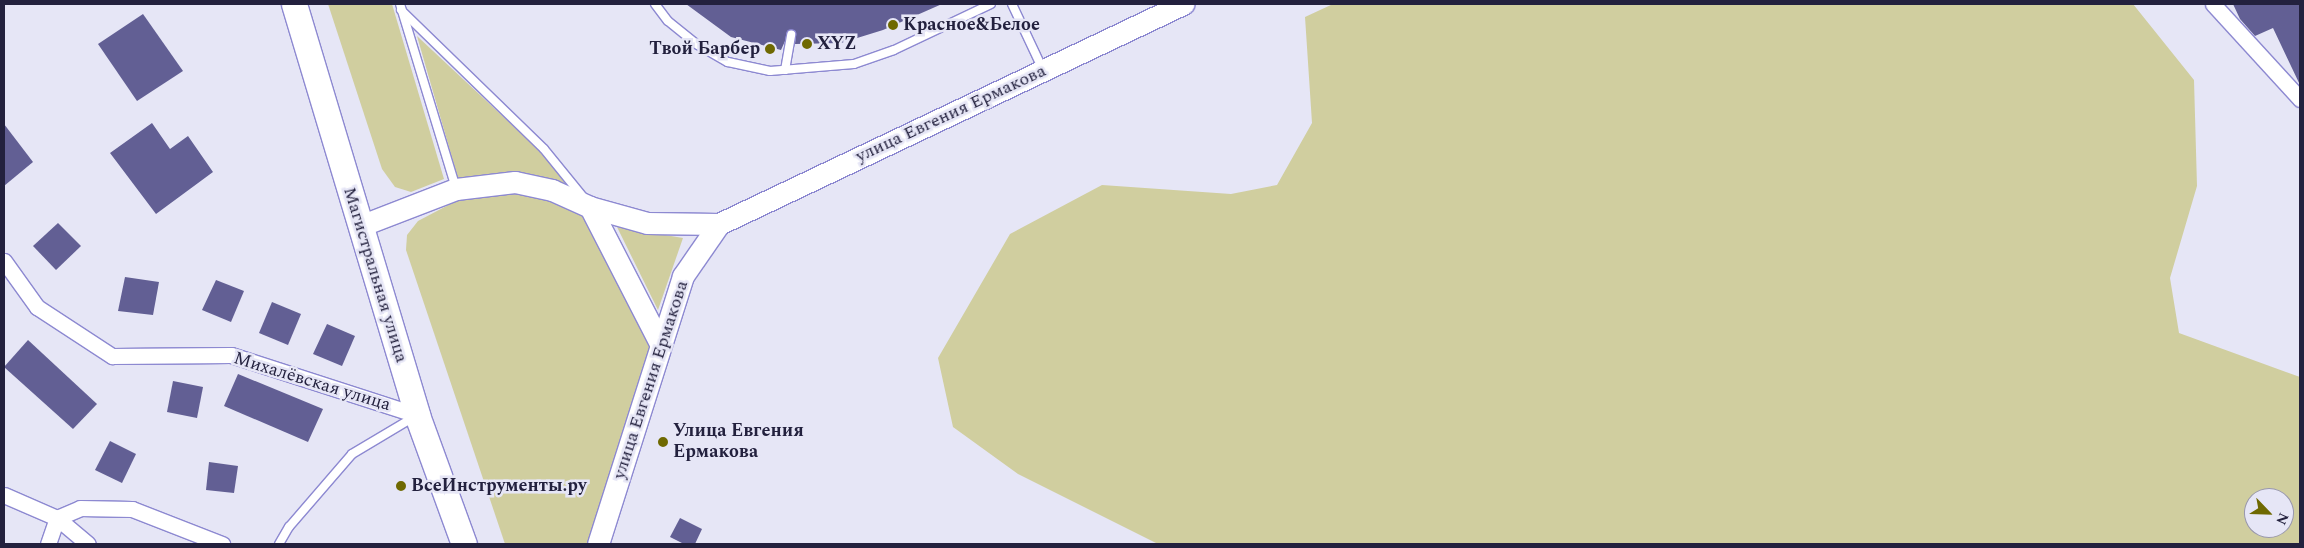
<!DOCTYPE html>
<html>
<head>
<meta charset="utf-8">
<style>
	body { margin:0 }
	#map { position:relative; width:2304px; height:548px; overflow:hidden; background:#e6e6f6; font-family:Spectral,serif }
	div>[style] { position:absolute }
	.green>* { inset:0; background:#d0ce9f }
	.building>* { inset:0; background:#625f94 }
	.roads { filter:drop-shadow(1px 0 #8d89d1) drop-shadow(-1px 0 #8d89d1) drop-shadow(0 1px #8d89d1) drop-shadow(0 -1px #8d89d1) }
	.service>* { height:8px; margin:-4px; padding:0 4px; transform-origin:4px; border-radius:4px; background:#fff }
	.minor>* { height:15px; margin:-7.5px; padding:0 7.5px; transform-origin:7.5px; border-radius:7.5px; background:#fff }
	.secondary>* { height:21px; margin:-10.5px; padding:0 10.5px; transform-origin:10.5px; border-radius:10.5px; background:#fff }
	.trunk>* { height:25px; margin:-12.5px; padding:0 12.5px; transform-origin:12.5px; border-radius:12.5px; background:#fff }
	.dots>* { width:14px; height:14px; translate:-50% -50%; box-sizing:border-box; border:2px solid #e6e6f6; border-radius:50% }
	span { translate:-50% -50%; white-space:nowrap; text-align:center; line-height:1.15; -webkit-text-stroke:5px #e6e6f6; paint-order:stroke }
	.poi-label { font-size:18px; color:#23213e; font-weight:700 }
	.left { translate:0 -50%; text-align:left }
	.right { translate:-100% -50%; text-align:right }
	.street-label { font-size:18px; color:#23213e }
	.frame { position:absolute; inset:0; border:5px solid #23213e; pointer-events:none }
	.north { position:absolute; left:2244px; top:488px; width:50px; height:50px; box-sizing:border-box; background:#e6e6f6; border:1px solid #9897ac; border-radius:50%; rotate:114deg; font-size:14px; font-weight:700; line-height:20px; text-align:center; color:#23213e }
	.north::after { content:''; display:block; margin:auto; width:18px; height:22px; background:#6f6901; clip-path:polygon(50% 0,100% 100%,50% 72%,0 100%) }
</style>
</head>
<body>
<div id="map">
	<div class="green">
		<div style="clip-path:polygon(328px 4px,392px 4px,444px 179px,411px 192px,395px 187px,382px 169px)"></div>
		<div style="clip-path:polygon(evenodd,1333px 4px,2133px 4px,2194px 80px,2197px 186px,2170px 278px,2179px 333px,2300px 377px,2300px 544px,1158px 544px,1018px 474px,953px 427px,938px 358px,1010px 234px,1102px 185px,1231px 194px,1277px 185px,1312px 123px,1305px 17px,1333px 4px,2254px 498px,2284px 498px,2284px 528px,2254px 528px,2254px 498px)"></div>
		<div style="clip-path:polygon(417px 36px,543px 154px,568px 187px,459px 182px)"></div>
		<div style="clip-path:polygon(515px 193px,550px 199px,585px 213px,652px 344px,590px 544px,505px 544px,406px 250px,407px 235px,418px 221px,456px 201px)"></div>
		<div style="clip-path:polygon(617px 227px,683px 238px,658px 310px)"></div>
	</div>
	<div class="building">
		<div style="clip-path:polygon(686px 4px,942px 4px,883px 30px,841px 43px,795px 44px,796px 33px,790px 30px,781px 50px,731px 37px)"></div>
		<div style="clip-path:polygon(2233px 4px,2300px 4px,2300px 85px,2273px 28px,2255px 36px,2240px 19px)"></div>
		<div style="clip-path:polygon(143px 14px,183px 71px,137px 101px,98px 44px)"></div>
		<div style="clip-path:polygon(152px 123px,170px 149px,188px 136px,213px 172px,156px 214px,110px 153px)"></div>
		<div style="clip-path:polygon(4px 124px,33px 162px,4px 186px)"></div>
		<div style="clip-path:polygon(58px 223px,81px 246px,56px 270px,33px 246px)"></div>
		<div style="clip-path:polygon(125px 277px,159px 282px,153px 315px,118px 311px)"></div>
		<div style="clip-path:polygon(216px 280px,244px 291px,231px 322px,202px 310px)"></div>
		<div style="clip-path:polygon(272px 302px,301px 314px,288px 345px,259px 333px)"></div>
		<div style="clip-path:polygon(327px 324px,355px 336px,342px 366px,313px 354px)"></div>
		<div style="clip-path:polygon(28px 340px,97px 404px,73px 429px,4px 367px)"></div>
		<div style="clip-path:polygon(238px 374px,323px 409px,308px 442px,224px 406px)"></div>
		<div style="clip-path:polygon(173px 381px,203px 387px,197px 418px,167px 412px)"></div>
		<div style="clip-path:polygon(110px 441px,136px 454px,122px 483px,95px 470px)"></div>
		<div style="clip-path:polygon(209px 462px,238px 466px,234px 493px,206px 490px)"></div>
		<div style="clip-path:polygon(680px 518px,702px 529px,695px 544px,684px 544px,670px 537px)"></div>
	</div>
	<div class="roads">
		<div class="service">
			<div style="left:400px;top:4px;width:192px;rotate:73.1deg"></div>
			<div style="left:655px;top:4px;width:21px;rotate:53deg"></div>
			<div style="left:668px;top:21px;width:38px;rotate:39deg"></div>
			<div style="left:698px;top:45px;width:34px;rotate:30deg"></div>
			<div style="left:728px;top:62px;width:43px;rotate:12.1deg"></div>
			<div style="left:770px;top:71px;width:84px;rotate:-4.8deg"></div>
			<div style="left:854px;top:64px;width:42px;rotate:-19.3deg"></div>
			<div style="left:894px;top:50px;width:107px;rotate:-25.4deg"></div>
			<div style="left:1012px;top:4px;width:73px;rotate:64.8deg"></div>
			<div style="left:401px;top:10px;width:199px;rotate:44.2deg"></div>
			<div style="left:544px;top:149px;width:62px;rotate:50.9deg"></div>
			<div style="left:785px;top:70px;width:36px;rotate:-80deg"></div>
			<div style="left:279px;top:544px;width:20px;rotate:-60deg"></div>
			<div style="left:289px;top:527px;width:96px;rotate:-49.2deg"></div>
			<div style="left:352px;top:454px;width:72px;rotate:-30.8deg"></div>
		</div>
		<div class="minor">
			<div style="left:2213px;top:4px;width:129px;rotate:47.5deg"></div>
			<div style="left:4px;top:261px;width:57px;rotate:54.3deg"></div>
			<div style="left:37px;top:307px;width:90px;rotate:33.2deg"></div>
			<div style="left:112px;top:356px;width:119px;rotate:-0.5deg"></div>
			<div style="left:231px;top:355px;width:195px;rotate:17.9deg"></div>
			<div style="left:4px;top:495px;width:58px;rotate:23.5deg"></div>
			<div style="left:57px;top:518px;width:25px;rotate:-23deg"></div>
			<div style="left:80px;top:508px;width:52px;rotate:1.1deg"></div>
			<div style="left:132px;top:509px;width:97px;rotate:21.3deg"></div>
			<div style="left:48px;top:544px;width:28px;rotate:-71deg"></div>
			<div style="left:57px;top:518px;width:40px;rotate:40deg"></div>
		</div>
		<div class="secondary">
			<div style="left:590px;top:207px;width:155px;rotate:62.8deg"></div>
			<div style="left:360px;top:226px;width:103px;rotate:-21.1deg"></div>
			<div style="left:456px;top:189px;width:59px;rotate:-6.8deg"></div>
			<div style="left:515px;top:182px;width:38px;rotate:12deg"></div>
			<div style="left:552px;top:190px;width:42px;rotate:24.1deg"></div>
			<div style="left:590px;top:207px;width:59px;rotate:15.7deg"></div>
			<div style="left:647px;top:223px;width:72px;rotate:0.8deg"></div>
			<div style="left:719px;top:224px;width:514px;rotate:-25.37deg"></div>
			<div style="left:598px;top:544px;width:281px;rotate:-72.4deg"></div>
			<div style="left:683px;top:276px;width:63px;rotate:-55.3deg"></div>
		</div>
		<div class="trunk">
			<div style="left:294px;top:4px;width:429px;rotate:73.3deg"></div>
			<div style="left:417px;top:415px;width:137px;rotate:70deg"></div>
		</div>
	</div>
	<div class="dots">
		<div style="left:893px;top:25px;background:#6f6901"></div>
		<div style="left:807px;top:44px;background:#6f6901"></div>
		<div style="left:770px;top:49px;background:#6f6901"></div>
		<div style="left:663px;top:442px;background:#6f6901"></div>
		<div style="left:401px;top:486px;background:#6f6901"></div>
	</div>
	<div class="poi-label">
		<span class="left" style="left:903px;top:25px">Красное&amp;Белое</span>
		<span class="left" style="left:817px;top:44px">XYZ</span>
		<span class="right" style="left:760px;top:49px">Твой Барбер</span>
		<span class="left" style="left:673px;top:442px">Улица Евгения<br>Ермакова</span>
		<span class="left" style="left:411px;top:486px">ВсеИнструменты.ру</span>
	</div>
	<div class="street-label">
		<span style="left:951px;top:114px;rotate:-25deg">улица Евгения Ермакова</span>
		<span style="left:375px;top:275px;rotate:73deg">Магистральная улица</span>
		<span style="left:651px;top:380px;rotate:-72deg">улица Евгения Ермакова</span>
		<span style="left:312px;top:382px;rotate:17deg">Михалёвская улица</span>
	</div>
	<div class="frame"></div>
	<div class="north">N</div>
</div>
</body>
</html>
